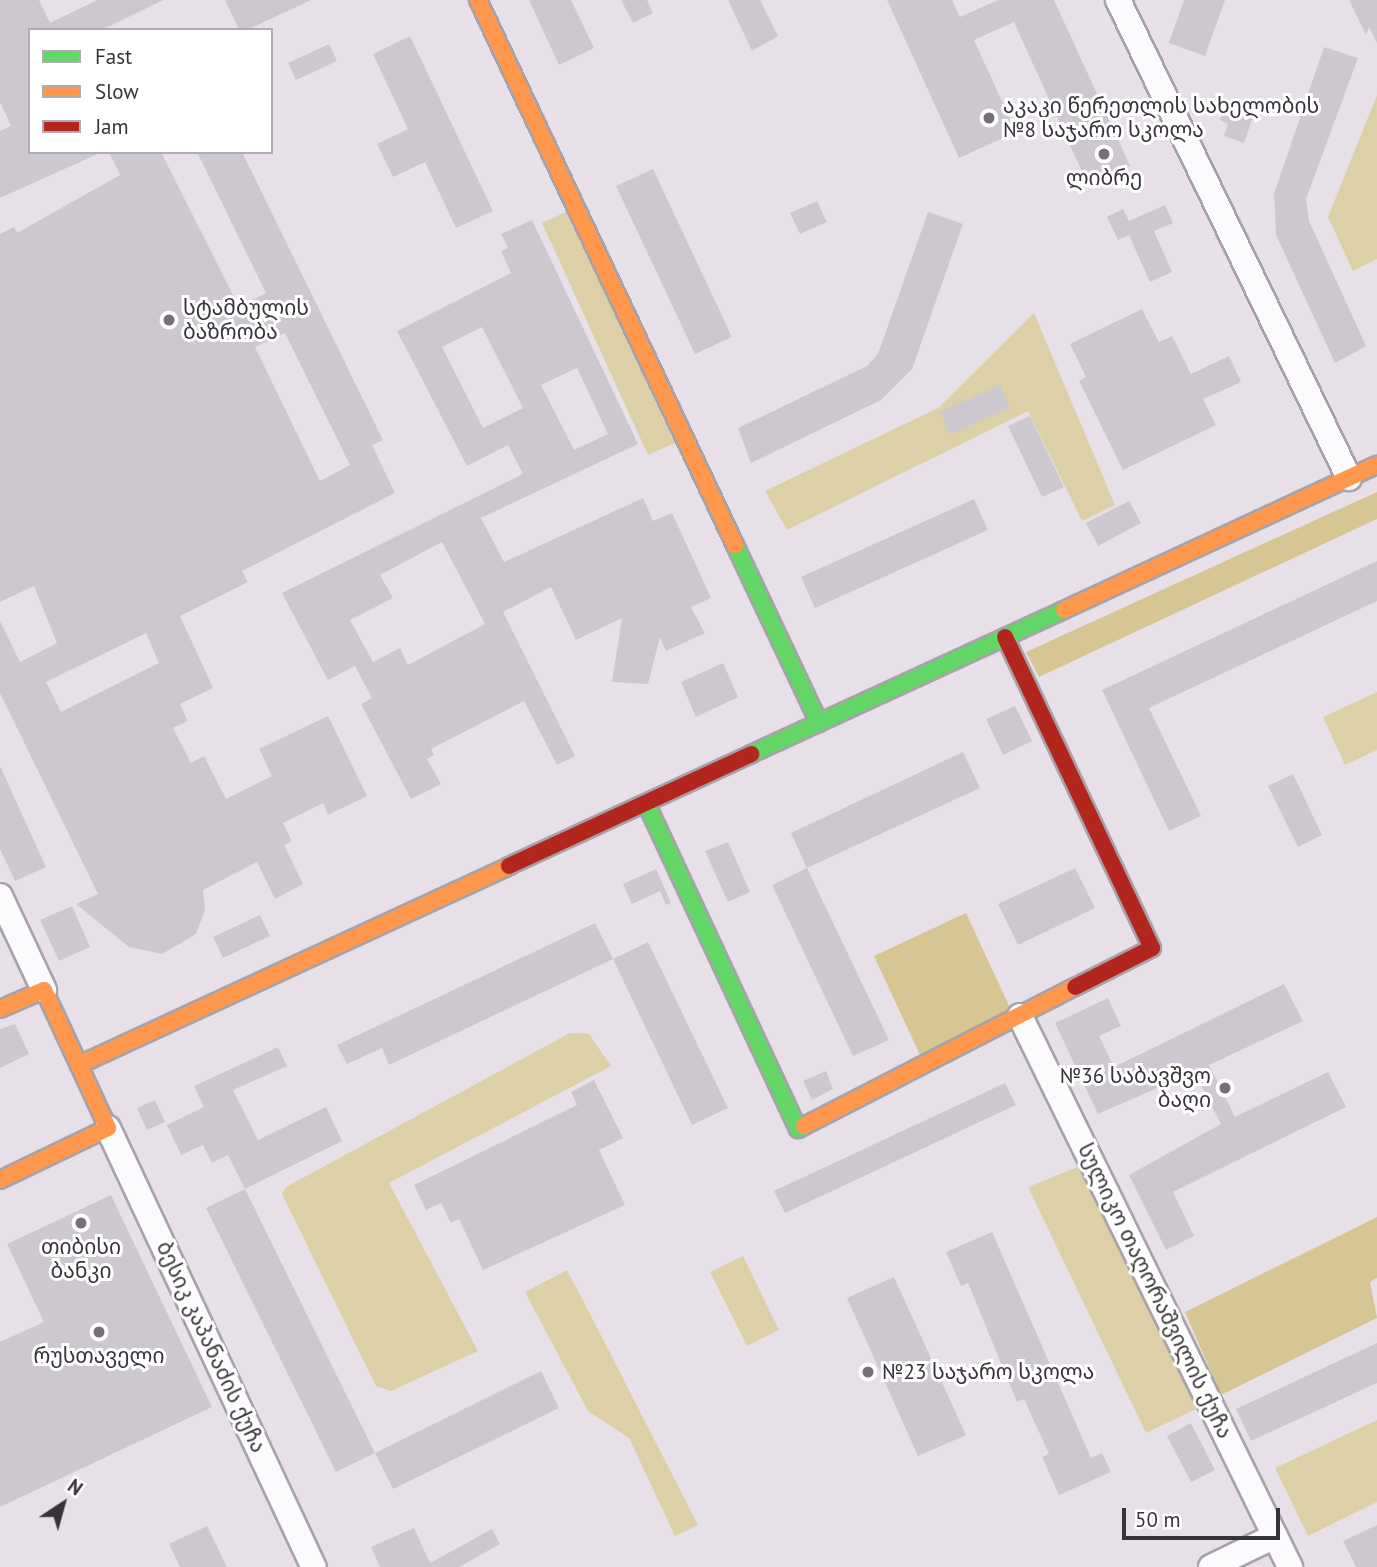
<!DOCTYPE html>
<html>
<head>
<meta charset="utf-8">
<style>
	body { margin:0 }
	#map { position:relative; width:1377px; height:1567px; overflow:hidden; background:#e7e0e8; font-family:"PT Sans","Noto Sans Georgian",sans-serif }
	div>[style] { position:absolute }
	.green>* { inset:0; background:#ddd0a6 }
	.forest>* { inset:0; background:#d5c693 }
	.building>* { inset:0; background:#cdc8cf }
	.roads { filter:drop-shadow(2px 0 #a7a2a8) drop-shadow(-2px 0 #a7a2a8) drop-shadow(0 2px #a7a2a8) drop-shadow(0 -2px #a7a2a8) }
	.street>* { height:24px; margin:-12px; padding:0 12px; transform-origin:12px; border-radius:12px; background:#fbfafc }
	.fast>* { height:16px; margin:-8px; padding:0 8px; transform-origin:8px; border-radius:8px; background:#63d668 }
	.slow>* { height:16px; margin:-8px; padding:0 8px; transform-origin:8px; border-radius:8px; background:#ff974d }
	.jam>* { height:16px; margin:-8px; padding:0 8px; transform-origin:8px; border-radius:8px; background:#b3261e }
	.dots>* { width:19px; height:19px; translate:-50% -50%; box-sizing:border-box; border:4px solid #fff; border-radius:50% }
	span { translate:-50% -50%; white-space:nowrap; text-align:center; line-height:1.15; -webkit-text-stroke:6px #fff; paint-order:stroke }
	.poi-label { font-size:21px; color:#38333a }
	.left { translate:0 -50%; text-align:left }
	.right { translate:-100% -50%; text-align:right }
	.street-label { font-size:21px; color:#38333a }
	.legend { position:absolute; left:28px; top:28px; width:245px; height:126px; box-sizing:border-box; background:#fff; border:2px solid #afadb0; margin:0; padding:9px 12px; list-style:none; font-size:21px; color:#38333a }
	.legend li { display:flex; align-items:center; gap:14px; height:35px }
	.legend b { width:35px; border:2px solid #afadb0 }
	.north { position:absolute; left:28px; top:1469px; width:70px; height:70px; -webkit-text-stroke:5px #fff; paint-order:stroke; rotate:36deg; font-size:19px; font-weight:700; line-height:28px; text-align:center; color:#38333a }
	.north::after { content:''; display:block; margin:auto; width:24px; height:32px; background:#38333a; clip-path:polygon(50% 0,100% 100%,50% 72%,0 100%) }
	.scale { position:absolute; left:1122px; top:1508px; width:158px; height:32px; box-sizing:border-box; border:4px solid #38333a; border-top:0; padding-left:9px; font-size:21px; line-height:24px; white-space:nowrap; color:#38333a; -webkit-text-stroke:5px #fff; paint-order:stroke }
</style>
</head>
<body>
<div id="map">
	<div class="green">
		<div style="clip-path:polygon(1377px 95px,1377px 259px,1353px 271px,1328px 217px)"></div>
		<div style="clip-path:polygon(568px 211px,675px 443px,648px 455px,542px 223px)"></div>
		<div style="clip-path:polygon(1034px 313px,1115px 505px,1082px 521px,1028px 411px,787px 530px,765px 491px,938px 408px)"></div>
		<div style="clip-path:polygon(1377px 692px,1377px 750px,1345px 765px,1323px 717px)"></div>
		<div style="clip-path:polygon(570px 1033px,589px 1034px,611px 1066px,389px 1183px,478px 1351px,391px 1391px,376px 1386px,282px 1194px,286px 1187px)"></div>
		<div style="clip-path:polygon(1078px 1167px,1198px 1408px,1146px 1433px,1028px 1187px)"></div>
		<div style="clip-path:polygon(743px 1256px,779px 1330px,747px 1346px,710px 1272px)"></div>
		<div style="clip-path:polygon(567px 1270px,588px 1310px,698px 1525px,675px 1536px,629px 1438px,588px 1411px,525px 1292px)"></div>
		<div style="clip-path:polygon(1377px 1420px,1377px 1502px,1308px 1536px,1275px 1468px)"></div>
	</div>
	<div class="forest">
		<div style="clip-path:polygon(1377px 492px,1377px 519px,1039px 677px,1026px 652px)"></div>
		<div style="clip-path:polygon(966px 913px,1012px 1012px,920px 1055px,874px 956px)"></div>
		<div style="clip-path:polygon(1377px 1217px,1377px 1278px,1370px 1282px,1377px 1318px,1221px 1395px,1185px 1312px)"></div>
	</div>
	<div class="building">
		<div style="clip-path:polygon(0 0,39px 0,50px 23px,97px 0,163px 0,102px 30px,30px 30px,30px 152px,102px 152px,0 198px,0 131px,11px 126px,0 102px)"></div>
		<div style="clip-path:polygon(225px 0,311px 0,247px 30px,239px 30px)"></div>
		<div style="clip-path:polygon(529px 0,571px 0,594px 48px,559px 65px)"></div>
		<div style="clip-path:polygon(621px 0,647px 0,653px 13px,633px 23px)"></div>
		<div style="clip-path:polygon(728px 0,760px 0,778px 36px,752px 51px)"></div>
		<div style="clip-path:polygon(887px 0,952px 0,960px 17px,998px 0,1054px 0,1130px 166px,1088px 185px,1014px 22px,974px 40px,1016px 132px,959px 158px)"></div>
		<div style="clip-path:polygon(1184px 0,1225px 0,1205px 56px,1169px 43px)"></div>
		<div style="clip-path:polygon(1349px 0,1377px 0,1377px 43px,1369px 27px,1366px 35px)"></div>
		<div style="clip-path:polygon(410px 36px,493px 211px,456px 228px,425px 162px,393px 177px,377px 144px,408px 129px,373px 54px)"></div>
		<div style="clip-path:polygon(329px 44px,337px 61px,296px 80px,288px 63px)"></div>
		<div style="clip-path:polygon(1324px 47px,1358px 58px,1306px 199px,1309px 221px,1366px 346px,1335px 363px,1276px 235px,1274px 194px)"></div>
		<div style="clip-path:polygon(1226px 101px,1255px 111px,1244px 143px,1224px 136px,1228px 124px,1220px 120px)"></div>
		<div style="clip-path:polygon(evenodd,109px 152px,161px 152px,239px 307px,266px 293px,197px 152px,242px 152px,383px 440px,372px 445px,395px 493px,242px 571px,248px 582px,180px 616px,213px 688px,180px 704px,188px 721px,173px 728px,191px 763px,204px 756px,226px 799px,272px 776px,259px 749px,328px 716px,367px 796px,328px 815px,323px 803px,283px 823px,292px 841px,284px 845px,303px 884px,275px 899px,257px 862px,203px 890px,205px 910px,196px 934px,162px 954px,129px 947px,76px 904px,98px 894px,0 693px,0 621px,20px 662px,57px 643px,34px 586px,0 602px,0 234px,14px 227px,17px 233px,120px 175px,109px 152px,285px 333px,350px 465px,320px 481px,255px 347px,285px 333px,109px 152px,146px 633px,159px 663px,61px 712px,46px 682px,146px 633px)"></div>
		<div style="clip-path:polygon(653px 169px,732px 337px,695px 354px,616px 186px)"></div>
		<div style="clip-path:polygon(817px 201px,827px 222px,800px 234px,790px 213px)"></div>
		<div style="clip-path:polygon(1165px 205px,1173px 223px,1154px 231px,1172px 272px,1150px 282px,1129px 235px,1118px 240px,1107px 217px,1123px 209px,1129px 221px)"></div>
		<div style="clip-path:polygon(928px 212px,963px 224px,912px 369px,881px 400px,751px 463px,738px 428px,867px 366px,878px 354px)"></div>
		<div style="clip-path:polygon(evenodd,532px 220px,638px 444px,481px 518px,504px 562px,643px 498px,653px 521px,672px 513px,711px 598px,691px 607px,705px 633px,666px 651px,660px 637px,648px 684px,612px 682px,622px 618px,576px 640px,551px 587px,503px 612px,575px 756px,557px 765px,524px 701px,431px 749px,434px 755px,427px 759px,441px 784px,411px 799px,361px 704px,372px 698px,355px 666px,328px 680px,282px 593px,523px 474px,508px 445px,467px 466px,397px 331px,511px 273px,501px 251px,508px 248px,501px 234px,532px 220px,482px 327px,523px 408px,483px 428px,442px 347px,482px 327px,532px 220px,577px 368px,608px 434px,574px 450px,541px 385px,577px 368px,532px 220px,442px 542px,485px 624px,408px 665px,400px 648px,373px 662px,350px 620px,393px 598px,380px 575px,442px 542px)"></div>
		<div style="clip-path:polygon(1142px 309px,1159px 342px,1172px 336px,1191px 374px,1229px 356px,1241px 382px,1203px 399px,1216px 425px,1123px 470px,1079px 381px,1086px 377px,1070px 344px)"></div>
		<div style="clip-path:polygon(1000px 385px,1010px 408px,950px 434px,940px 412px)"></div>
		<div style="clip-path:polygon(1030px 416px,1064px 487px,1042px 497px,1008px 426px)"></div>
		<div style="clip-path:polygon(974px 499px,988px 530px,815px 608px,801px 577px)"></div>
		<div style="clip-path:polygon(1129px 501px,1141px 523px,1098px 546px,1086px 523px)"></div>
		<div style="clip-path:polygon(1377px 561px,1377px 601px,1149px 708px,1201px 816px,1169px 831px,1102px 690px)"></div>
		<div style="clip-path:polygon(723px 663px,738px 697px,696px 717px,681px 682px)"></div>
		<div style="clip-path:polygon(1015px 706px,1032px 741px,1003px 755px,986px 719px)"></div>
		<div style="clip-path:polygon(963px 752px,980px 788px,807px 868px,791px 833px)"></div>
		<div style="clip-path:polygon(0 766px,46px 867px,15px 881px,0 849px)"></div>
		<div style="clip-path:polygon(1293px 774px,1322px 835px,1298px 847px,1268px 786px)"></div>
		<div style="clip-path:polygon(728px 842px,750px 892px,728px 902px,705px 851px)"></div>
		<div style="clip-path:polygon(807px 868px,889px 1040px,853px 1056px,772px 885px)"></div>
		<div style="clip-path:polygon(1075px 868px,1095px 908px,1018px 945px,998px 904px)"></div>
		<div style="clip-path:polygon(656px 869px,671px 903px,666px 905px,660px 891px,632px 904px,623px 884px)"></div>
		<div style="clip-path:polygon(72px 906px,90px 947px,59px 961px,40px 920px)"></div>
		<div style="clip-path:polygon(260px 915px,270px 936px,223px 958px,213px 937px)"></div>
		<div style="clip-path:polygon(595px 923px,613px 959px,389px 1065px,382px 1048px,347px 1064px,337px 1045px)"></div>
		<div style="clip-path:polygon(648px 942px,728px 1108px,692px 1125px,613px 959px)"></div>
		<div style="clip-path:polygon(1284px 984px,1303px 1021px,1209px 1065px,1235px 1117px,1328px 1072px,1346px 1107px,1173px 1192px,1194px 1236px,1166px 1250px,1129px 1175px,1221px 1124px,1194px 1072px,1098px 1114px,1055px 1023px,1108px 998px,1121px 1026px,1099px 1036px,1114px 1067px)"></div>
		<div style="clip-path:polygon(15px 1024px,29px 1054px,0 1068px,0 1029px)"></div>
		<div style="clip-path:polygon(278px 1047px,287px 1066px,233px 1090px,258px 1140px,326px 1107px,342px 1141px,245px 1189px,228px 1155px,212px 1163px,203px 1145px,181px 1155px,167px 1125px,204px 1107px,194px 1086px)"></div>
		<div style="clip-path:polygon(826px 1071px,833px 1089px,812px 1100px,803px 1081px)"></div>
		<div style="clip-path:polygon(594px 1080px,623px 1138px,599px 1150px,625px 1205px,483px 1270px,459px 1219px,451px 1223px,441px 1203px,426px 1210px,414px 1185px,577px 1105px,571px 1092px)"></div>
		<div style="clip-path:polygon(1005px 1083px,1016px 1105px,785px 1213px,774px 1191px)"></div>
		<div style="clip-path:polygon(155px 1100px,165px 1122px,147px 1130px,137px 1108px)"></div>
		<div style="clip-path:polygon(245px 1189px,375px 1453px,336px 1472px,206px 1208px)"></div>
		<div style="clip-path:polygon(111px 1195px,212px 1407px,0 1507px,0 1342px,44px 1322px,7px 1244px)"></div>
		<div style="clip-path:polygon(992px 1232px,1091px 1458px,1102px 1453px,1111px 1472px,1059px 1495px,1042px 1457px,1049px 1454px,1024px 1399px,1017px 1402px,968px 1283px,961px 1286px,946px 1252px)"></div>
		<div style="clip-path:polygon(894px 1277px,966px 1435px,918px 1456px,847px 1298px)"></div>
		<div style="clip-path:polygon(1377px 1343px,1377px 1383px,1251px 1441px,1236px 1409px)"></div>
		<div style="clip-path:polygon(541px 1371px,559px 1408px,393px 1489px,375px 1453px)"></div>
		<div style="clip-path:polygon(1191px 1423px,1215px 1470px,1191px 1482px,1167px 1436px)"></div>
		<div style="clip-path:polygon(1377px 1525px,1377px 1567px,1356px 1567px,1343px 1541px)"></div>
		<div style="clip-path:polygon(207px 1526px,227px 1567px,180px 1567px,169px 1544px)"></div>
		<div style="clip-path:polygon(414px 1528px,430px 1563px,492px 1529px,500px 1544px,459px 1567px,380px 1567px,371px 1547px)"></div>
	</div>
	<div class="roads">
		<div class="street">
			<div style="left:1118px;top:0;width:531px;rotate:64.21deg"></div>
			<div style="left:0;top:896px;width:104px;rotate:64.9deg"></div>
			<div style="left:1020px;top:1016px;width:614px;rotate:63.89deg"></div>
			<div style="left:108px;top:1128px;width:485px;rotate:64.9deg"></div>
			<div style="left:1211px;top:1567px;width:71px;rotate:-25.8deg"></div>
		</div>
		<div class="fast">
			<div style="left:735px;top:545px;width:197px;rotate:64.7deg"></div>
			<div style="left:751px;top:754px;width:345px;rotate:-24.7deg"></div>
			<div style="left:646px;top:803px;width:360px;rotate:65deg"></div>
			<div style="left:798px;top:1129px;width:7px;rotate:-27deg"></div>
		</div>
		<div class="slow">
			<div style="left:478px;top:0;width:603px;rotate:64.75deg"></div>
			<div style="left:1064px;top:610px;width:345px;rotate:-24.9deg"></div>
			<div style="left:0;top:1009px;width:48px;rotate:-23.4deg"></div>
			<div style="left:44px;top:990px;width:152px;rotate:65.1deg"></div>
			<div style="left:108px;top:1128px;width:120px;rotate:154.3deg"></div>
			<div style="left:79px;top:1065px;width:474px;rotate:-24.8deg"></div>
			<div style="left:804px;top:1126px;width:305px;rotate:-27.2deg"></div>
		</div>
		<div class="jam">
			<div style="left:1005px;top:637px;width:344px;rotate:64.7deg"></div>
			<div style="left:1152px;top:948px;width:86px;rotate:153.1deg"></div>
			<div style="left:509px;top:866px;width:267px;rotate:-24.8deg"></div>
		</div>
	</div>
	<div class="dots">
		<div style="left:989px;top:118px;background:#757077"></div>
		<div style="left:1104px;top:154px;background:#757077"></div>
		<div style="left:169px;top:320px;background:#757077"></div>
		<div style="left:1225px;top:1088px;background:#757077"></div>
		<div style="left:81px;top:1223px;background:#757077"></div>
		<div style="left:99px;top:1332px;background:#757077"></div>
		<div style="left:868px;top:1372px;background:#757077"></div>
	</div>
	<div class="poi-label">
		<span class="left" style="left:1003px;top:118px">აკაკი წერეთლის სახელობის<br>№8 საჯარო სკოლა</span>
		<span style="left:1104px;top:178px">ლიბრე</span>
		<span class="left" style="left:183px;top:320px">სტამბულის<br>ბაზრობა</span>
		<span class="right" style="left:1211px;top:1088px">№36 საბავშვო<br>ბაღი</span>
		<span style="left:81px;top:1259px">თიბისი<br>ბანკი</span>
		<span style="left:99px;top:1356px">რუსთაველი</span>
		<span class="left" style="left:882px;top:1372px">№23 საჯარო სკოლა</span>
	</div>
	<div class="street-label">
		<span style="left:1155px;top:1291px;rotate:64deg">სულიკო თაღორაშვილის ქუჩა</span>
		<span style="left:211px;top:1347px;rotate:65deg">ბესიკ კაპანაძის ქუჩა</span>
	</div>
	<ul class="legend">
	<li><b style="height:9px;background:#63d668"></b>Fast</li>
	<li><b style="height:9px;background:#ff974d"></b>Slow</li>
	<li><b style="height:9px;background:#b3261e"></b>Jam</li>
	</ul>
	<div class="north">N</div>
	<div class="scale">50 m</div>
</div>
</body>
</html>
